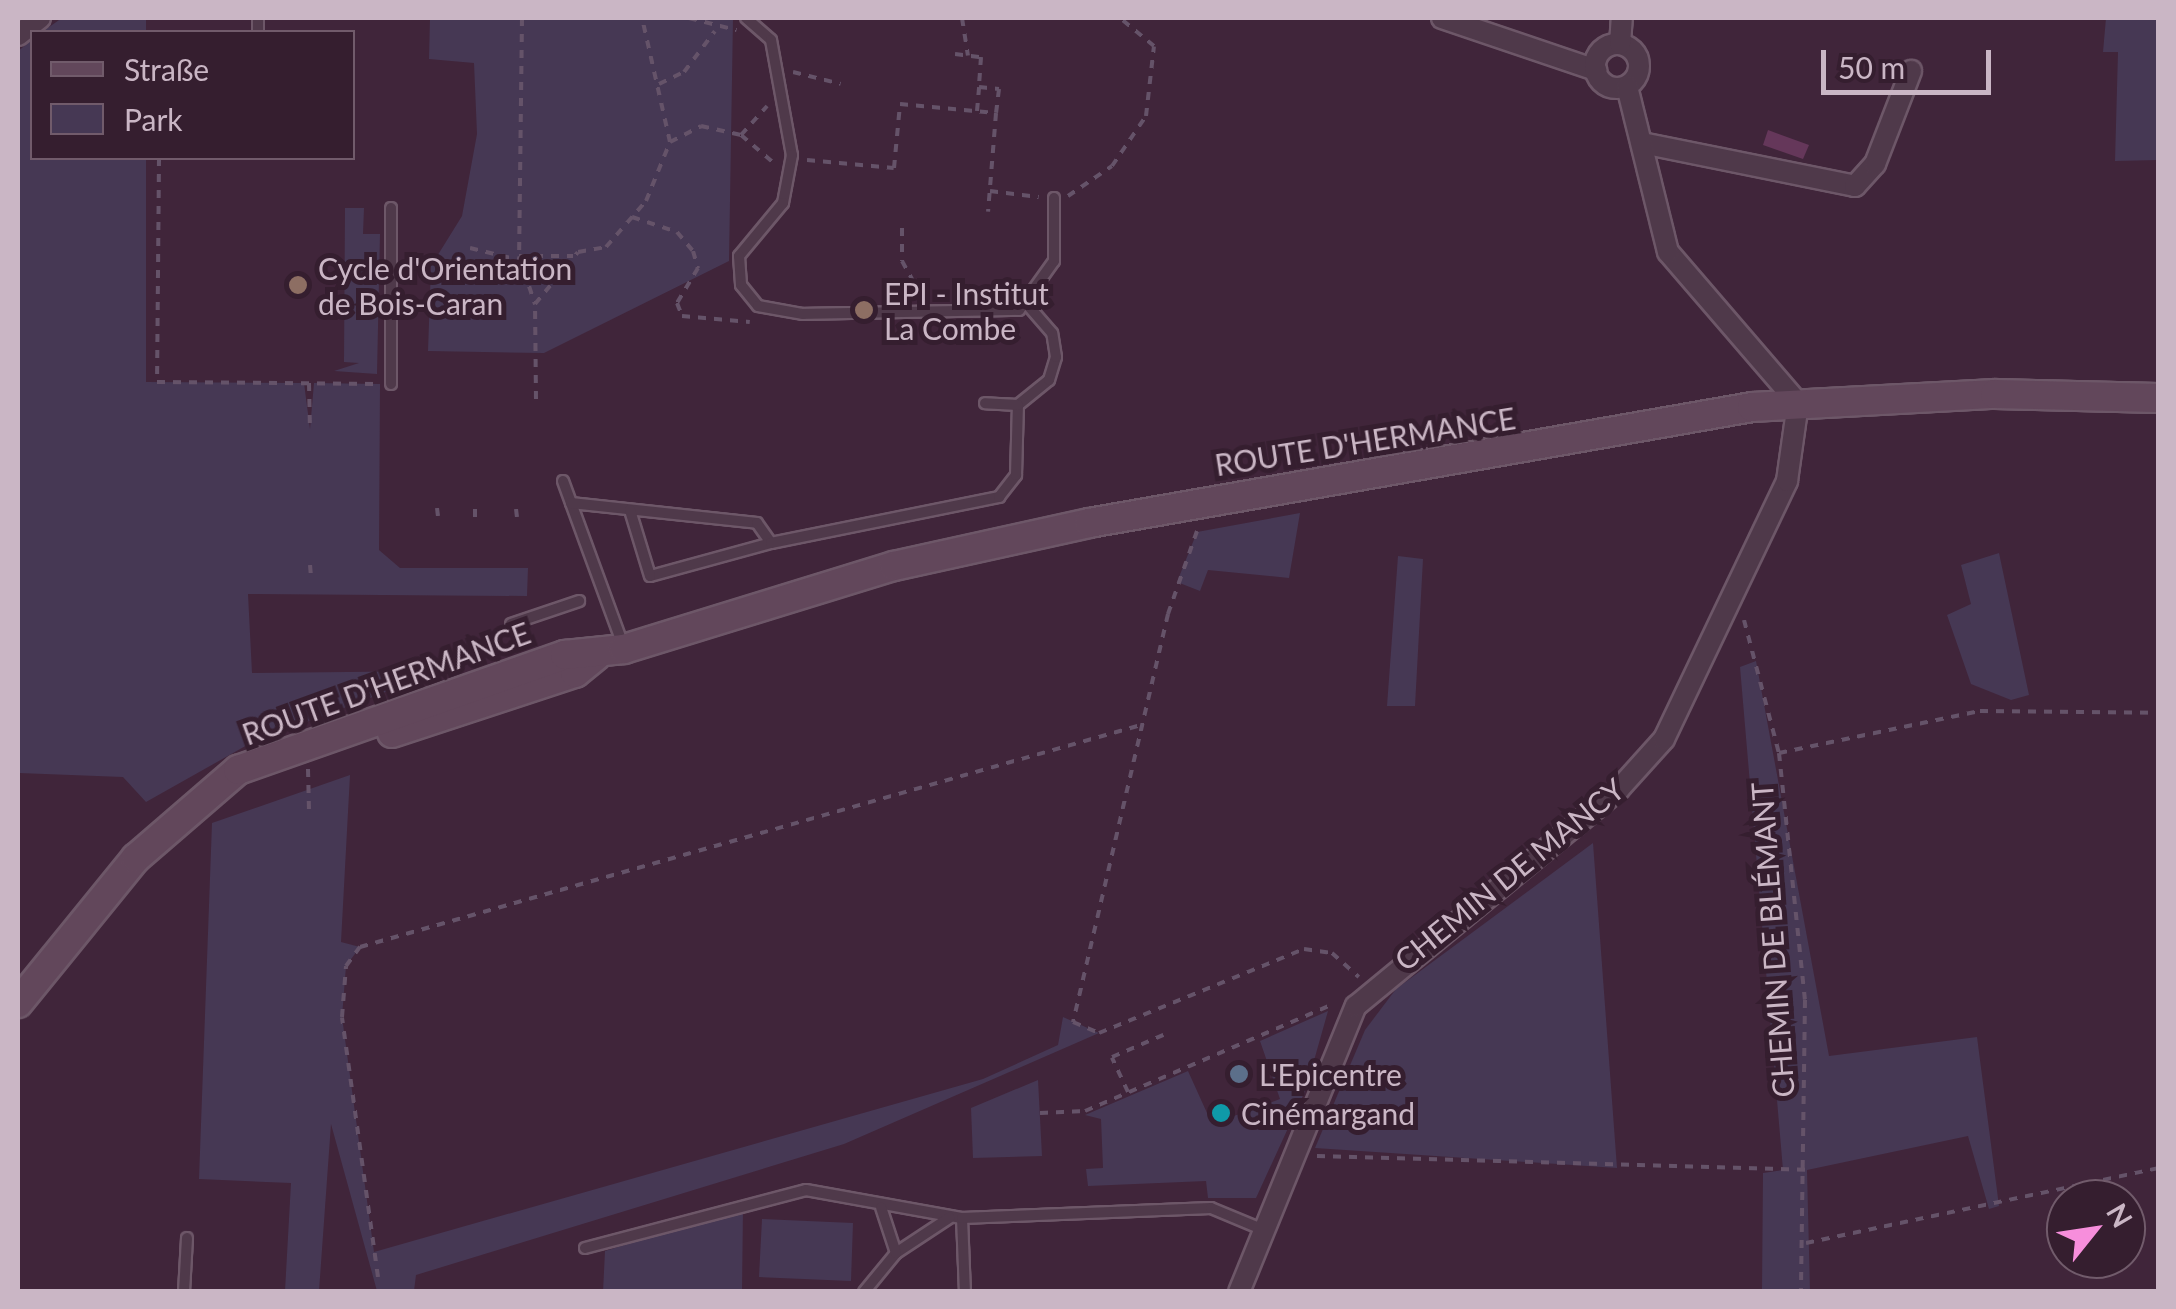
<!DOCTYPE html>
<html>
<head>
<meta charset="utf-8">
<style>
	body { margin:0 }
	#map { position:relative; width:2176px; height:1309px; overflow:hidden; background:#40253a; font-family:Lato,sans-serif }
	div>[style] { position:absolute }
	.green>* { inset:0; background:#463854 }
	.water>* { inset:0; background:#65375a }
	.path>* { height:4px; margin-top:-2px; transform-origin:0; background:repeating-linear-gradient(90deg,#655369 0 8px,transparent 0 16px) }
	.roads { filter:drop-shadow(2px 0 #6d5768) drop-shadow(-2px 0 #6d5768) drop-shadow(0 2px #6d5768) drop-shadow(0 -2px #6d5768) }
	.service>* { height:10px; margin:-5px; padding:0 5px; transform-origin:5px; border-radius:5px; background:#4f394a }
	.minor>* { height:20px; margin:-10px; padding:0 10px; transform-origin:10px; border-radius:10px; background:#4f394a }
	.minor>.ring { margin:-10px; padding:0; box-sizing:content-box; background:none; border:20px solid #4f394a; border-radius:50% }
	.secondary>* { height:28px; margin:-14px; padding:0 14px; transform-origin:14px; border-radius:14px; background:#62475b }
	.dots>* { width:28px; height:28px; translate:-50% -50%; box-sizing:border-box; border:5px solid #351e2f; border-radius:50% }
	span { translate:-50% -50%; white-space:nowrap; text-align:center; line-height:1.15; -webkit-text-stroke:10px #351e2f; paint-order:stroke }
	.poi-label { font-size:30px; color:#cab6c5 }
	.left { translate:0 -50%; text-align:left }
	.street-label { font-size:30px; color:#cab6c5 }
	.frame { position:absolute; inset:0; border:20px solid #cab6c5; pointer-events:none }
	.legend { position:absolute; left:30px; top:30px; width:325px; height:130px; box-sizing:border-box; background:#351e2f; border:2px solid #715b6b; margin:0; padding:12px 18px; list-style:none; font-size:30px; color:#cab6c5 }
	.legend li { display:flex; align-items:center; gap:20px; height:50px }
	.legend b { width:50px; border:2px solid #715b6b }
	.north { position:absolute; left:2046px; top:1179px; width:100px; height:100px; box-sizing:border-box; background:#351e2f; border:2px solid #715b6b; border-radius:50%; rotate:60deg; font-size:28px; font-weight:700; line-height:40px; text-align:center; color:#cab6c5 }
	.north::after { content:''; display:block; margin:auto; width:35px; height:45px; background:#f78edc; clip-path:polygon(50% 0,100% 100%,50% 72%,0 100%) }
	.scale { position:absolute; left:1821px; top:50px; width:170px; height:45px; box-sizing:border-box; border:5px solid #cab6c5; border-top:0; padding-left:12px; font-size:30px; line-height:35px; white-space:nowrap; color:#cab6c5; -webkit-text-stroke:8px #351e2f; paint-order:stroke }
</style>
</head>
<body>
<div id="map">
	<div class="green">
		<div style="clip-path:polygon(62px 18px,146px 18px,146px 32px,42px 32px)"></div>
		<div style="clip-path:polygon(430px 18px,733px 18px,729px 261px,544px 353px,428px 351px,431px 266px,462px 216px,477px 134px,474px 63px,429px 59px)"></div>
		<div style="clip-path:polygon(2106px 18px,2158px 18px,2158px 160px,2115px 161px,2118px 52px,2103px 52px)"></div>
		<div style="clip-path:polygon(32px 40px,32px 158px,146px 158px,146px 382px,304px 383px,310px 429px,314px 383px,380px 384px,379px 550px,400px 568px,528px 568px,527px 596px,248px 594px,252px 673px,441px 671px,249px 744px,146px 802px,123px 777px,19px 773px,18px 51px)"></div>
		<div style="clip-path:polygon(345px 208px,364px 208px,363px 234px,380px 234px,377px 374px,334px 371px,359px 363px,344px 362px)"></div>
		<div style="clip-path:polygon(1300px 513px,1289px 578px,1208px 570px,1200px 591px,1177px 582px,1197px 532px)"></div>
		<div style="clip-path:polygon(1999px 553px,2029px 695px,2011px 700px,1971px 684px,1947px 615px,1971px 604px,1961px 565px)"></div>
		<div style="clip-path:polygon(1398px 556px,1423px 559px,1415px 706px,1387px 706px)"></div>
		<div style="clip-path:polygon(1756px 661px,1829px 1056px,1977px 1037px,1999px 1206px,1989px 1209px,1968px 1136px,1807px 1170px,1810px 1291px,1762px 1291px,1763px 1173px,1783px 1170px,1740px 667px)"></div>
		<div style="clip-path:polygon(350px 775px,341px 942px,360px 947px,346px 966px,342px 1017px,374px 1252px,983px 1079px,1058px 1045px,1063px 1017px,1099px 1033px,844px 1144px,416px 1275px,414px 1291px,377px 1291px,331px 1124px,319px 1291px,285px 1291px,291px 1183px,199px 1179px,212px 823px)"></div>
		<div style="clip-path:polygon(1593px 843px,1617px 1168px,1315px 1148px,1365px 1030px,1396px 989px)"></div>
		<div style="clip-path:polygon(1328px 1011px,1306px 1089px,1256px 1198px,1208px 1198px,1206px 1181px,1088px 1186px,1086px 1169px,1103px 1168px,1101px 1119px,1085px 1115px,1188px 1071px,1212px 1124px,1280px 1099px,1260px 1041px)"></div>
		<div style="clip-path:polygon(1038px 1080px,1042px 1156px,973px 1158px,971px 1108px)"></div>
		<div style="clip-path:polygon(743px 1208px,742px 1291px,603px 1292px,605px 1251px)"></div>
		<div style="clip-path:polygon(762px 1219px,853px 1223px,851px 1281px,759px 1277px)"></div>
	</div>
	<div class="water">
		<div style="clip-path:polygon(1768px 130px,1809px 145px,1803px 159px,1763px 145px)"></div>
	</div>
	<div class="path">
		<div style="left:522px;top:18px;width:238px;rotate:90.7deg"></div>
		<div style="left:519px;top:256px;width:51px;rotate:71.6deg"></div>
		<div style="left:689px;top:18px;width:49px;rotate:14.3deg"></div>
		<div style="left:962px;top:18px;width:38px;rotate:81deg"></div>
		<div style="left:955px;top:54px;width:26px;rotate:7deg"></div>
		<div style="left:981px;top:57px;width:30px;rotate:94deg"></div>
		<div style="left:793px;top:72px;width:49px;rotate:14deg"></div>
		<div style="left:659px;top:84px;width:28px;rotate:-26deg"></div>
		<div style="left:684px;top:72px;width:51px;rotate:-52.9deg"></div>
		<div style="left:977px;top:111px;width:24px;rotate:-85deg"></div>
		<div style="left:979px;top:87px;width:20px;rotate:6deg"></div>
		<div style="left:999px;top:89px;width:24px;rotate:97deg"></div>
		<div style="left:741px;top:135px;width:45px;rotate:40.5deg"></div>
		<div style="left:670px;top:142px;width:35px;rotate:-27deg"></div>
		<div style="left:701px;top:126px;width:41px;rotate:12.7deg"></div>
		<div style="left:741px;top:135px;width:39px;rotate:-48deg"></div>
		<div style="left:159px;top:158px;width:224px;rotate:90.5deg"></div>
		<div style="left:157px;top:382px;width:219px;rotate:0.5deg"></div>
		<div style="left:807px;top:160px;width:87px;rotate:5.3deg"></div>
		<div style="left:894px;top:168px;width:64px;rotate:-84.6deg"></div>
		<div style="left:900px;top:104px;width:96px;rotate:5.4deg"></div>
		<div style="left:996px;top:113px;width:99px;rotate:94.6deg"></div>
		<div style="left:990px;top:191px;width:49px;rotate:7deg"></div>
		<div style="left:1068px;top:196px;width:53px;rotate:-34.3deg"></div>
		<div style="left:1112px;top:166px;width:60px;rotate:-55.8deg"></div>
		<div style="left:1146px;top:116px;width:70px;rotate:-83.5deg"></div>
		<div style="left:1154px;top:46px;width:44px;rotate:-140.5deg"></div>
		<div style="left:632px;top:217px;width:47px;rotate:18.4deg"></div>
		<div style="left:677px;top:232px;width:25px;rotate:50deg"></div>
		<div style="left:693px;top:251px;width:18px;rotate:74deg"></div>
		<div style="left:698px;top:268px;width:41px;rotate:121deg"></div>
		<div style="left:677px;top:303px;width:14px;rotate:69deg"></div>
		<div style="left:682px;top:316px;width:68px;rotate:5deg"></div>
		<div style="left:902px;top:228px;width:33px;rotate:90deg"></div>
		<div style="left:902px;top:261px;width:38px;rotate:61deg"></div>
		<div style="left:470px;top:248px;width:50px;rotate:13.8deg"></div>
		<div style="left:519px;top:256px;width:54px"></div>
		<div style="left:309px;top:383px;width:46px;rotate:88.8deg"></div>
		<div style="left:536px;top:399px;width:95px;rotate:-90.6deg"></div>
		<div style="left:535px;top:304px;width:67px;rotate:-50.4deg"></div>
		<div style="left:578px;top:252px;width:28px;rotate:-10deg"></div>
		<div style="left:606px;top:247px;width:61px;rotate:-49deg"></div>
		<div style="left:646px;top:201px;width:64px;rotate:-67.9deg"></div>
		<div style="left:670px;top:142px;width:127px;rotate:-102.7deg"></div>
		<div style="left:437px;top:508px;width:8px;rotate:83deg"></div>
		<div style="left:475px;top:509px;width:8px;rotate:90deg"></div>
		<div style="left:516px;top:509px;width:8px;rotate:83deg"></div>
		<div style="left:1197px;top:531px;width:88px;rotate:109.3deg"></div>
		<div style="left:1168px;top:614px;width:419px;rotate:103.1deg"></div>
		<div style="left:1073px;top:1022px;width:28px;rotate:23deg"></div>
		<div style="left:1099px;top:1033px;width:222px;rotate:-22.3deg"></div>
		<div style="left:1304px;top:949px;width:28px;rotate:8deg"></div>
		<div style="left:1332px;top:953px;width:36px;rotate:42deg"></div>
		<div style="left:310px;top:565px;width:12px;rotate:85deg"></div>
		<div style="left:1744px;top:620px;width:138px;rotate:75.3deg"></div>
		<div style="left:1779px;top:753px;width:248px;rotate:84deg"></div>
		<div style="left:1805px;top:1000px;width:292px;rotate:90.8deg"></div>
		<div style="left:1779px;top:753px;width:205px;rotate:-11.8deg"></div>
		<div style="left:1980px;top:711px;width:178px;rotate:0.6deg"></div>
		<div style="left:308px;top:769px;width:40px;rotate:88.6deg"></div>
		<div style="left:1128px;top:1092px;width:38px;rotate:-115deg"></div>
		<div style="left:1112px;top:1057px;width:56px;rotate:-23.3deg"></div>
		<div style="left:1040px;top:1113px;width:45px;rotate:-2.5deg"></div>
		<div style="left:1085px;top:1111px;width:270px;rotate:-23.3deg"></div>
		<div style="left:1317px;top:1156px;width:489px;rotate:1.6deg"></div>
		<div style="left:1806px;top:1243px;width:360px;rotate:-12deg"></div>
		<div style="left:378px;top:1277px;width:262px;rotate:-97.9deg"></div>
		<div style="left:342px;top:1017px;width:51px;rotate:-85.5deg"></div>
		<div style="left:346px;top:966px;width:24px;rotate:-54deg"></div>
		<div style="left:360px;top:947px;width:812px;rotate:-15.87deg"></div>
	</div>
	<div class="roads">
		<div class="service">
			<div style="left:746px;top:18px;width:33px;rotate:41deg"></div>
			<div style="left:771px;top:40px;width:117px;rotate:79.7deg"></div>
			<div style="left:792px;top:155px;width:49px;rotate:100.6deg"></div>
			<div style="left:783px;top:203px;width:69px;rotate:129.7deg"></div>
			<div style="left:739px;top:256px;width:29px;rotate:86deg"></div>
			<div style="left:741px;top:285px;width:27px;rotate:51deg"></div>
			<div style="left:758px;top:306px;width:46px;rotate:10.1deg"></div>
			<div style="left:803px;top:314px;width:216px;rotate:-1.1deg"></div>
			<div style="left:1019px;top:310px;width:60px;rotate:-54.5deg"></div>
			<div style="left:1054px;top:261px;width:63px;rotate:-90deg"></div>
			<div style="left:258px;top:32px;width:14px;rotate:-90deg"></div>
			<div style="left:391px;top:208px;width:176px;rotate:90deg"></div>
			<div style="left:1018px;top:405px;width:40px;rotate:-39deg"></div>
			<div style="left:1049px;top:380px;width:24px;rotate:-73deg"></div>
			<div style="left:1056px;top:357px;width:24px;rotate:-99deg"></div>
			<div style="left:1052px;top:333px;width:37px;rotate:-131deg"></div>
			<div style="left:563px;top:481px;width:178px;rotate:69.9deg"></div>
			<div style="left:571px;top:503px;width:187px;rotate:6.1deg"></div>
			<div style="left:757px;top:523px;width:24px;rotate:55deg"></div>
			<div style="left:771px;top:543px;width:125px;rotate:164.7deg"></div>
			<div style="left:650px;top:576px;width:69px;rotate:-106.9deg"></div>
			<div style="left:771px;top:543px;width:233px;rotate:-11.4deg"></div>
			<div style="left:999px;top:497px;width:28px;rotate:-52deg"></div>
			<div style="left:1016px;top:475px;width:70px;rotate:-88.4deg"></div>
			<div style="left:1018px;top:405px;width:33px;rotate:-177deg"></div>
			<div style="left:511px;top:624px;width:72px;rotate:-18.7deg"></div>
			<div style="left:1327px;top:1079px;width:32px;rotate:2deg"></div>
			<div style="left:962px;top:1218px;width:74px;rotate:87.7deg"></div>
			<div style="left:585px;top:1248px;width:228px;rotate:-14.7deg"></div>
			<div style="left:806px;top:1190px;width:158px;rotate:10.2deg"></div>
			<div style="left:962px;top:1218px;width:249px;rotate:-2.3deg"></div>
			<div style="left:1211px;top:1208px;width:57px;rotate:22.5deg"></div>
			<div style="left:896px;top:1253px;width:64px;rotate:-33.4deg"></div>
			<div style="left:184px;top:1292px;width:54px;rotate:-86.8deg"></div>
			<div style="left:864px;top:1292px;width:50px;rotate:-50.6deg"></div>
			<div style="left:896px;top:1253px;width:48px;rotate:-108.1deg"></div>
		</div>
		<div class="minor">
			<div style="left:1442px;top:18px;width:163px;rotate:18.7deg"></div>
			<div style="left:18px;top:35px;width:28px;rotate:-38deg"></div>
			<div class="ring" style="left:1595px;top:44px;width:24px;height:24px"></div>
			<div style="left:1620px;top:44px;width:26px;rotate:-86deg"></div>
			<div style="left:1647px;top:144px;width:212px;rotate:11.4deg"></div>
			<div style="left:1855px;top:186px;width:30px;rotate:-48deg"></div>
			<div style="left:1875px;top:164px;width:100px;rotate:-68.8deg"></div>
			<div style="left:1239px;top:1292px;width:309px;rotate:-67.8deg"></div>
			<div style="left:1356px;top:1006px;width:341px;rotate:-39.5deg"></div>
			<div style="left:1619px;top:789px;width:67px;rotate:-48deg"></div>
			<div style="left:1664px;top:739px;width:286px;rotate:-64.5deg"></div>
			<div style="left:1787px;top:481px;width:79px;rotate:-82deg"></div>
			<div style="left:1798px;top:403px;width:199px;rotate:-130.7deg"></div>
			<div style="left:1668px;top:252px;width:171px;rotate:-103.9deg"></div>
		</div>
		<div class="secondary">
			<div style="left:392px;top:733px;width:193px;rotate:-18.2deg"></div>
			<div style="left:575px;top:673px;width:28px;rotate:-39deg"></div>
			<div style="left:18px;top:1003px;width:187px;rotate:-50.9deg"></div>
			<div style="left:136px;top:858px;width:135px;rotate:-40.8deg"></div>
			<div style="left:238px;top:770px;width:347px;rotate:-19.4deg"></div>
			<div style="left:565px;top:655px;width:59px;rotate:-5.8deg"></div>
			<div style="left:624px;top:649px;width:282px;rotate:-17.1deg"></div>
			<div style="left:894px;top:566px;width:200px;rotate:-12.4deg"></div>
			<div style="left:1089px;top:523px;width:673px;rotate:-9.92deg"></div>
			<div style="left:1752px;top:407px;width:243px;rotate:-3.1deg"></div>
			<div style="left:1995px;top:394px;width:163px;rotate:1.4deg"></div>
		</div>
	</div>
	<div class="dots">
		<div style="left:298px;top:285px;background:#8d6e63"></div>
		<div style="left:864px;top:310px;background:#8d6e63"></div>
		<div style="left:1239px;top:1074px;background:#5c6f8a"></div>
		<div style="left:1221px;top:1113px;background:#0f9aa8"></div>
	</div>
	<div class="poi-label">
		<span class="left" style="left:318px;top:285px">Cycle d'Orientation<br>de Bois-Caran</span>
		<span class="left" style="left:884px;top:310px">EPI - Institut<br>La Combe</span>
		<span class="left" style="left:1259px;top:1074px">L'Epicentre</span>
		<span class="left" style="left:1241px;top:1113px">Cinémargand</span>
	</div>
	<div class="street-label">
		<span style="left:1365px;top:441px;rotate:-9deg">ROUTE D'HERMANCE</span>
		<span style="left:386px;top:683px;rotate:-20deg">ROUTE D'HERMANCE</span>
		<span style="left:1509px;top:874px;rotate:-39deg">CHEMIN DE MANCY</span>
		<span style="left:1772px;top:940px;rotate:-94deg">CHEMIN DE BLÉMANT</span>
	</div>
	<div class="frame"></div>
	<ul class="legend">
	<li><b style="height:12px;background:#62475b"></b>Straße</li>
	<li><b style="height:28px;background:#463854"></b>Park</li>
	</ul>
	<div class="north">N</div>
	<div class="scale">50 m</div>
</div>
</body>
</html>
